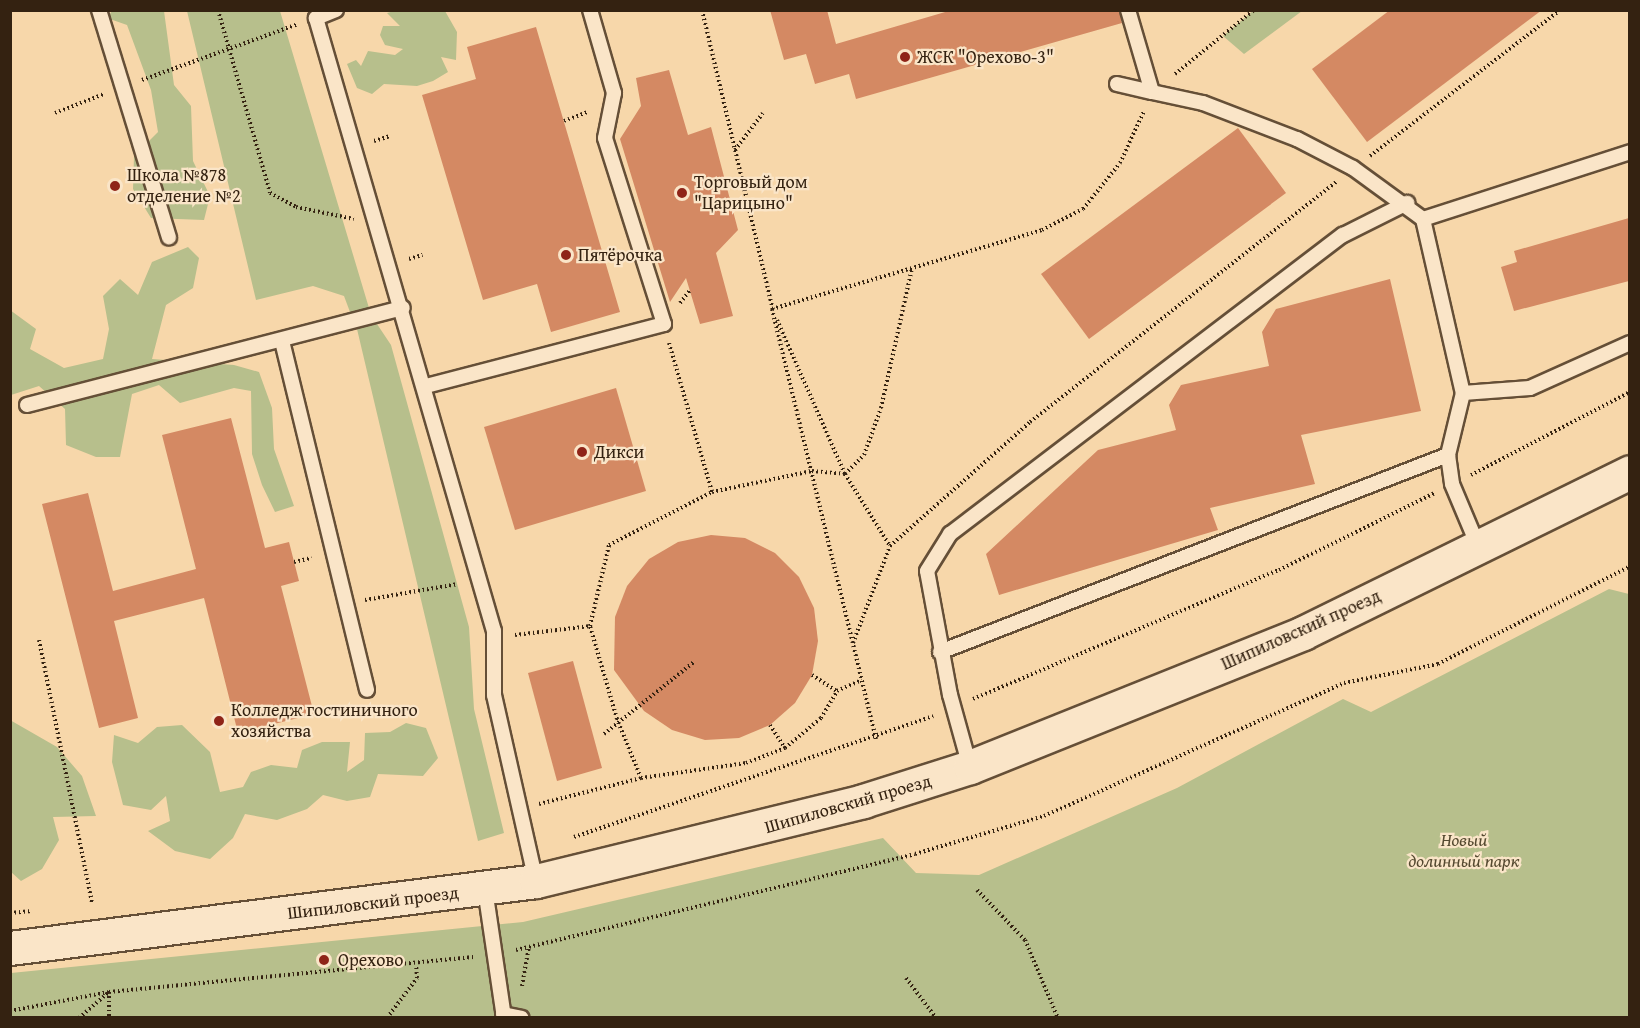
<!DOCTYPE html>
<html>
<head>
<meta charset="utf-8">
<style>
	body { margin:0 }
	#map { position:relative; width:1640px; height:1028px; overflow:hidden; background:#f7d7aa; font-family:"Gentium Book Plus",serif }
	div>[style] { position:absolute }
	.green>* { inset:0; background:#b7bf8c }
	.building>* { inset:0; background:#d48963 }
	.path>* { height:4px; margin-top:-2px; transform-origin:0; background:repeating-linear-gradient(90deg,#342211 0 1.5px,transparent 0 4.5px) }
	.roads { filter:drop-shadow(2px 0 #654f37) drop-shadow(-2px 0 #654f37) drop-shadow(0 2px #654f37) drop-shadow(0 -2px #654f37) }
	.service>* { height:14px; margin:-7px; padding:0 7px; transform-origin:7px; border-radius:7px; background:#fae5c8 }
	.secondary>* { height:33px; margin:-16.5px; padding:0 16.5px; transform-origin:16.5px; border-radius:16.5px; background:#fae5c8 }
	.dots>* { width:16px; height:16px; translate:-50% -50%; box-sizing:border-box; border:3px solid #fae5c8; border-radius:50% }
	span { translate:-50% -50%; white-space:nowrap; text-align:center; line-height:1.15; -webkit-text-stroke:4.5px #fae5c8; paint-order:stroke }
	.poi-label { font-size:18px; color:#342211 }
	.left { translate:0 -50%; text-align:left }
	.street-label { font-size:18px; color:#342211 }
	.park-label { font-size:18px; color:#554930; font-style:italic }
	.frame { position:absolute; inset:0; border:12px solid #342211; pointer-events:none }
</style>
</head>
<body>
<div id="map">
	<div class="green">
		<div style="clip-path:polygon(1254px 10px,1302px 10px,1302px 11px,1244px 54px,1223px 36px)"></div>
		<div style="clip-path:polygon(112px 11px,164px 11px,174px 85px,191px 106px,193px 161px,210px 196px,204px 220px,151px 218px,133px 189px,134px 156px,158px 132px,151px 90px,127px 25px,107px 18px)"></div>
		<div style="clip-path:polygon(187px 11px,280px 11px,369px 308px,350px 312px,344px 296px,313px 286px,256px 300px)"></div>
		<div style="clip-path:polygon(394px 11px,445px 11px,457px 32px,456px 60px,441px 57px,448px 72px,433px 81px,417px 86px,384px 84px,372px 94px,357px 88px,347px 64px,356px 60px,361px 66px,368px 51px,395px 55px,403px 49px,385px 45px,380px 35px,383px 26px,400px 26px,387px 13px)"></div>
		<div style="clip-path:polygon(188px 247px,199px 258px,193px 288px,166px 305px,152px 359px,234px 365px,259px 372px,272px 408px,274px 449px,294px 506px,275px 512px,262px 485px,252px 454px,251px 391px,234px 388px,180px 403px,159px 385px,132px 394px,120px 457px,96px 457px,66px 445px,65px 409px,39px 386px,11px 395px,10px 310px,36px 329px,30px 349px,64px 368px,103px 359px,109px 329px,103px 296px,120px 279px,138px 295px,152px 262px)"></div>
		<div style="clip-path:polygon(377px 324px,391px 345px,469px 627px,474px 709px,504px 833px,478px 841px,357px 329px)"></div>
		<div style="clip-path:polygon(1609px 589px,1629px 594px,1629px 1017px,11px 1018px,11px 973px,523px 922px,883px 838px,916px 873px,979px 875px,1177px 788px,1343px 699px,1371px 712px)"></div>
		<div style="clip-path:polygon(10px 720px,57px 747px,82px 776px,96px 816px,53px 817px,59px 840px,42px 869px,21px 881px,11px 872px)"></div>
		<div style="clip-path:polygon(406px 723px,426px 728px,438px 758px,423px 776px,378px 774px,370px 797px,347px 801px,323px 795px,307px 809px,277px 820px,245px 814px,233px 838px,210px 859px,175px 851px,148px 831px,170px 821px,166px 796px,151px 810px,123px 805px,112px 762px,114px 735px,138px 743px,157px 727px,182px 725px,210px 752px,220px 792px,243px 787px,251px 772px,271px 765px,297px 768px,302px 750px,322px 742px,350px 742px,347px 772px,364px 760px,365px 733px,390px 732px)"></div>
	</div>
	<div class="building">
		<div style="clip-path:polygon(770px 10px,827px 10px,836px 44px,952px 10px,1119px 10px,1122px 23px,856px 99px,849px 74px,815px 84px,806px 54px,784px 60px)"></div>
		<div style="clip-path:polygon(1390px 10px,1542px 10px,1367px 142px,1312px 69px)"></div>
		<div style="clip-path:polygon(536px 27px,620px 312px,551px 332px,537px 284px,483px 300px,422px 95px,476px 79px,467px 47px)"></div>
		<div style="clip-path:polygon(669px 70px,688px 135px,711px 127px,738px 230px,716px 253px,733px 316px,700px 324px,686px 278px,670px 302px,620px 139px,641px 106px,636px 78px)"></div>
		<div style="clip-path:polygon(1238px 128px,1286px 193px,1089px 339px,1041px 274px)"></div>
		<div style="clip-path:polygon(1629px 218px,1629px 281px,1514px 311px,1501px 267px,1517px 262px,1514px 251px)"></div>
		<div style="clip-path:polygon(1390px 279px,1421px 411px,1301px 435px,1315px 484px,1210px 508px,1218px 530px,999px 595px,986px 554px,1098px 450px,1176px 430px,1169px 405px,1181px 385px,1269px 366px,1262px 332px,1276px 309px)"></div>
		<div style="clip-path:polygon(616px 388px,646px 491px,515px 530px,484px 427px)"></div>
		<div style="clip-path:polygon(231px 418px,265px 548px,289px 542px,299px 581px,281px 586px,314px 714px,238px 733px,204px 598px,114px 621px,138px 718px,99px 728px,42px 504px,88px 493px,113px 591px,196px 569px,162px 435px)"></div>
		<div style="clip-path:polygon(711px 535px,745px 538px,775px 553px,799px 577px,814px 608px,818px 641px,812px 675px,795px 703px,770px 725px,739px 738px,705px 740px,672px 730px,644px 711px,614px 670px,615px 617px,627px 586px,649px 559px,678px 542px)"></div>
		<div style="clip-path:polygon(573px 661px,602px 768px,557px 781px,528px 673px)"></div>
	</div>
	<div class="path">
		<div style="left:218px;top:10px;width:190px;rotate:74.1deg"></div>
		<div style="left:270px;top:193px;width:30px;rotate:28deg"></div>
		<div style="left:296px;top:207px;width:59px;rotate:11.7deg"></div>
		<div style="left:702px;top:10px;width:308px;rotate:76.7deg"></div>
		<div style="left:1175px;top:74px;width:102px;rotate:-39deg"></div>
		<div style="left:142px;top:80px;width:164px;rotate:-19.7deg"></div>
		<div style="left:55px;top:113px;width:53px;rotate:-21.2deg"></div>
		<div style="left:564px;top:121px;width:25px;rotate:-21deg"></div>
		<div style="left:374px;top:141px;width:17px;rotate:-17deg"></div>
		<div style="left:735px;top:150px;width:46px;rotate:-52.9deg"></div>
		<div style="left:1370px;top:156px;width:240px;rotate:-37.5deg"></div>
		<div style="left:409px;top:259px;width:14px;rotate:-17deg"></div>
		<div style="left:680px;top:303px;width:16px;rotate:-52deg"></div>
		<div style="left:777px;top:320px;width:168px;rotate:66.2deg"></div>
		<div style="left:845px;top:474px;width:85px;rotate:58deg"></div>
		<div style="left:669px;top:343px;width:155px;rotate:73.9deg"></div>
		<div style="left:1471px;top:475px;width:179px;rotate:-27.6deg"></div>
		<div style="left:294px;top:562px;width:18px;rotate:-13deg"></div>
		<div style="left:365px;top:600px;width:94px;rotate:-9.8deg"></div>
		<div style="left:515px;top:635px;width:76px;rotate:-6.8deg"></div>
		<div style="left:39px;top:640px;width:269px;rotate:78.6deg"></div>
		<div style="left:853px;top:643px;width:104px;rotate:-69.1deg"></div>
		<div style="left:890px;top:546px;width:187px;rotate:-41.5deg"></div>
		<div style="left:1030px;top:422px;width:389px;rotate:-38.1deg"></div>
		<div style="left:812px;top:675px;width:30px;rotate:33deg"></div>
		<div style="left:973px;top:699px;width:332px;rotate:-22.9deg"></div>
		<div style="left:1279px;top:570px;width:174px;rotate:-26.3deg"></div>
		<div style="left:770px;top:725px;width:27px;rotate:57deg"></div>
		<div style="left:604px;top:734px;width:115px;rotate:-38.7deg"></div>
		<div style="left:876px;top:739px;width:442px;rotate:-103.6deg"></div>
		<div style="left:772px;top:309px;width:281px;rotate:-16.3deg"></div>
		<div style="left:1042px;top:230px;width:46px;rotate:-27.1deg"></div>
		<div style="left:1083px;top:209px;width:59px;rotate:-51.2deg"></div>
		<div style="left:1120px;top:163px;width:57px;rotate:-65.2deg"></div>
		<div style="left:641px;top:778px;width:64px;rotate:-112.1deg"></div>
		<div style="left:617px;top:719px;width:97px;rotate:-106.2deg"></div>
		<div style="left:590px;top:626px;width:83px;rotate:-76.8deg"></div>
		<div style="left:609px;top:545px;width:116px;rotate:-27.2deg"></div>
		<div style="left:712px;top:492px;width:102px;rotate:-11.9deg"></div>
		<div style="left:812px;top:471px;width:33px;rotate:5deg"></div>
		<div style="left:845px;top:474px;width:27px;rotate:-45deg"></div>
		<div style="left:864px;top:455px;width:50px;rotate:-70.1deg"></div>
		<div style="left:881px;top:408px;width:143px;rotate:-77.5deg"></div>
		<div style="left:539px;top:804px;width:105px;rotate:-14.3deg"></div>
		<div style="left:641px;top:778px;width:106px;rotate:-8.1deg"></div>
		<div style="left:746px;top:763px;width:42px;rotate:-21deg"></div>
		<div style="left:785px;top:748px;width:47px;rotate:-39.8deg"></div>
		<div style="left:821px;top:718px;width:31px;rotate:-59deg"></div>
		<div style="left:837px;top:691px;width:27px;rotate:-24deg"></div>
		<div style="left:574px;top:837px;width:379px;rotate:-18.6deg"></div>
		<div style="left:977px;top:890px;width:69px;rotate:46.2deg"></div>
		<div style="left:1025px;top:940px;width:85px;rotate:67.1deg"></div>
		<div style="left:10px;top:913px;width:22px;rotate:-5deg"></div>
		<div style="left:516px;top:950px;width:410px;rotate:-13.5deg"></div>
		<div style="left:915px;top:854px;width:134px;rotate:-16.4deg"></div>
		<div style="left:1044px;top:816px;width:328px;rotate:-23.9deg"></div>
		<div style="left:1344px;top:683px;width:96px;rotate:-11.4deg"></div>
		<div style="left:1438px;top:664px;width:216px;rotate:-27deg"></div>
		<div style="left:906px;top:978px;width:50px;rotate:53.1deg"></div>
		<div style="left:522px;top:986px;width:40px;rotate:-80deg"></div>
		<div style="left:10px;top:1011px;width:101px;rotate:-10.9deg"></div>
		<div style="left:109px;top:992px;width:366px;rotate:-5.5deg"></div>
		<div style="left:79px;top:1018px;width:40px;rotate:-41deg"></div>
		<div style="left:109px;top:992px;width:26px;rotate:90deg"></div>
		<div style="left:387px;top:1018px;width:50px;rotate:-53.1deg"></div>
		<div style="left:417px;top:978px;width:13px;rotate:-94deg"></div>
	</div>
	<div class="roads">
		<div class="service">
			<div style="left:99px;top:10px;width:238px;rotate:72.9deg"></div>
			<div style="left:336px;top:10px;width:22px;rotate:158deg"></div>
			<div style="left:316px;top:18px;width:638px;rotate:73.81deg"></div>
			<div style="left:494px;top:631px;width:64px;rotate:90deg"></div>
			<div style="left:494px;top:695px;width:191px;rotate:77.3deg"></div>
			<div style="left:1128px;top:10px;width:85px;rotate:73.7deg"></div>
			<div style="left:1152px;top:92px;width:52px;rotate:12.2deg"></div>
			<div style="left:1203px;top:103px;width:101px;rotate:21deg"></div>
			<div style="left:1297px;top:139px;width:63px;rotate:27.4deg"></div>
			<div style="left:1353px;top:168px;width:87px;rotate:36.1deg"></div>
			<div style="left:1423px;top:219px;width:179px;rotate:77.1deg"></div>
			<div style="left:1463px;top:393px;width:64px;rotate:103.6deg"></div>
			<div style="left:1448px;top:455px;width:29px;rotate:82deg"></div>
			<div style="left:1452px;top:484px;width:67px;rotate:67.2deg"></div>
			<div style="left:1117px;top:84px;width:36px;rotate:13deg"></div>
			<div style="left:1423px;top:219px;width:218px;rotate:-17.9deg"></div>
			<div style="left:282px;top:341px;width:359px;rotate:76.3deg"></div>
			<div style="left:426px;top:386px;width:246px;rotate:-14.6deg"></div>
			<div style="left:664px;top:324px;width:195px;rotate:-107.6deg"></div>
			<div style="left:605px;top:138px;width:46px;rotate:-78.7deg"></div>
			<div style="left:614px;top:93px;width:86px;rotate:-106.1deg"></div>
			<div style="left:1463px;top:393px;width:67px;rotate:-4.3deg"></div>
			<div style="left:1530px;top:388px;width:110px;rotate:-24.2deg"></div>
			<div style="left:27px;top:405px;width:388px;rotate:-14.5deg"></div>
			<div style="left:940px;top:652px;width:545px;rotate:-21.2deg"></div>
			<div style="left:970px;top:767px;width:75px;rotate:-105.5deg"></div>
			<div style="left:950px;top:695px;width:126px;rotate:-100.5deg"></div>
			<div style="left:927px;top:571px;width:44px;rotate:-58.1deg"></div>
			<div style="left:950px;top:534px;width:494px;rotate:-37.3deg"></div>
			<div style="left:1343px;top:235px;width:72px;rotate:-26.6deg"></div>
			<div style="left:485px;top:889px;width:130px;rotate:81.6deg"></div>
			<div style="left:503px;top:1014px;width:19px;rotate:12deg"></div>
		</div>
		<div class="secondary">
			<div style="left:10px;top:948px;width:530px;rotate:-7.26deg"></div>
			<div style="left:536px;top:881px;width:337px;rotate:-13.7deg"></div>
			<div style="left:863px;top:801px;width:112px;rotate:-17.6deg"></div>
			<div style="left:970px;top:767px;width:359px;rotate:-21.9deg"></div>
			<div style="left:1303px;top:633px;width:364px;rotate:-26.2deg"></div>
		</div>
	</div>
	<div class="dots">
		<div style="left:905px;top:57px;background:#8f2418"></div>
		<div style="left:115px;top:186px;background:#8f2418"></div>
		<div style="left:682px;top:193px;background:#8f2418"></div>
		<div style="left:566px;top:255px;background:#8f2418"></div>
		<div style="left:582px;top:452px;background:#8f2418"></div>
		<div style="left:219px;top:721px;background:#8f2418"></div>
		<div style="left:324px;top:960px;background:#8f2418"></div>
	</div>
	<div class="poi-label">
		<span class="left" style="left:917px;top:57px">ЖСК "Орехово-3"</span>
		<span class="left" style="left:127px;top:186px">Школа №878<br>отделение №2</span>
		<span class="left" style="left:694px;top:193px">Торговый дом<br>"Царицыно"</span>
		<span class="left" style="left:578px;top:255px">Пятёрочка</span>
		<span class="left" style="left:594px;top:452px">Дикси</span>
		<span class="left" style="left:231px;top:721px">Колледж гостиничного<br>хозяйcтва</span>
		<span class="left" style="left:338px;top:960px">Орехово</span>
	</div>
	<div class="street-label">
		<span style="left:1301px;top:630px;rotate:-24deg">Шипиловский проезд</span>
		<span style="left:848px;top:804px;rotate:-16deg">Шипиловский проезд</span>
		<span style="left:373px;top:903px;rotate:-7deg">Шипиловский проезд</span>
	</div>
	<div class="park-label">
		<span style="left:1464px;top:851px">Новый<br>долинный парк</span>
	</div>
	<div class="frame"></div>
</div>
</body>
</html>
